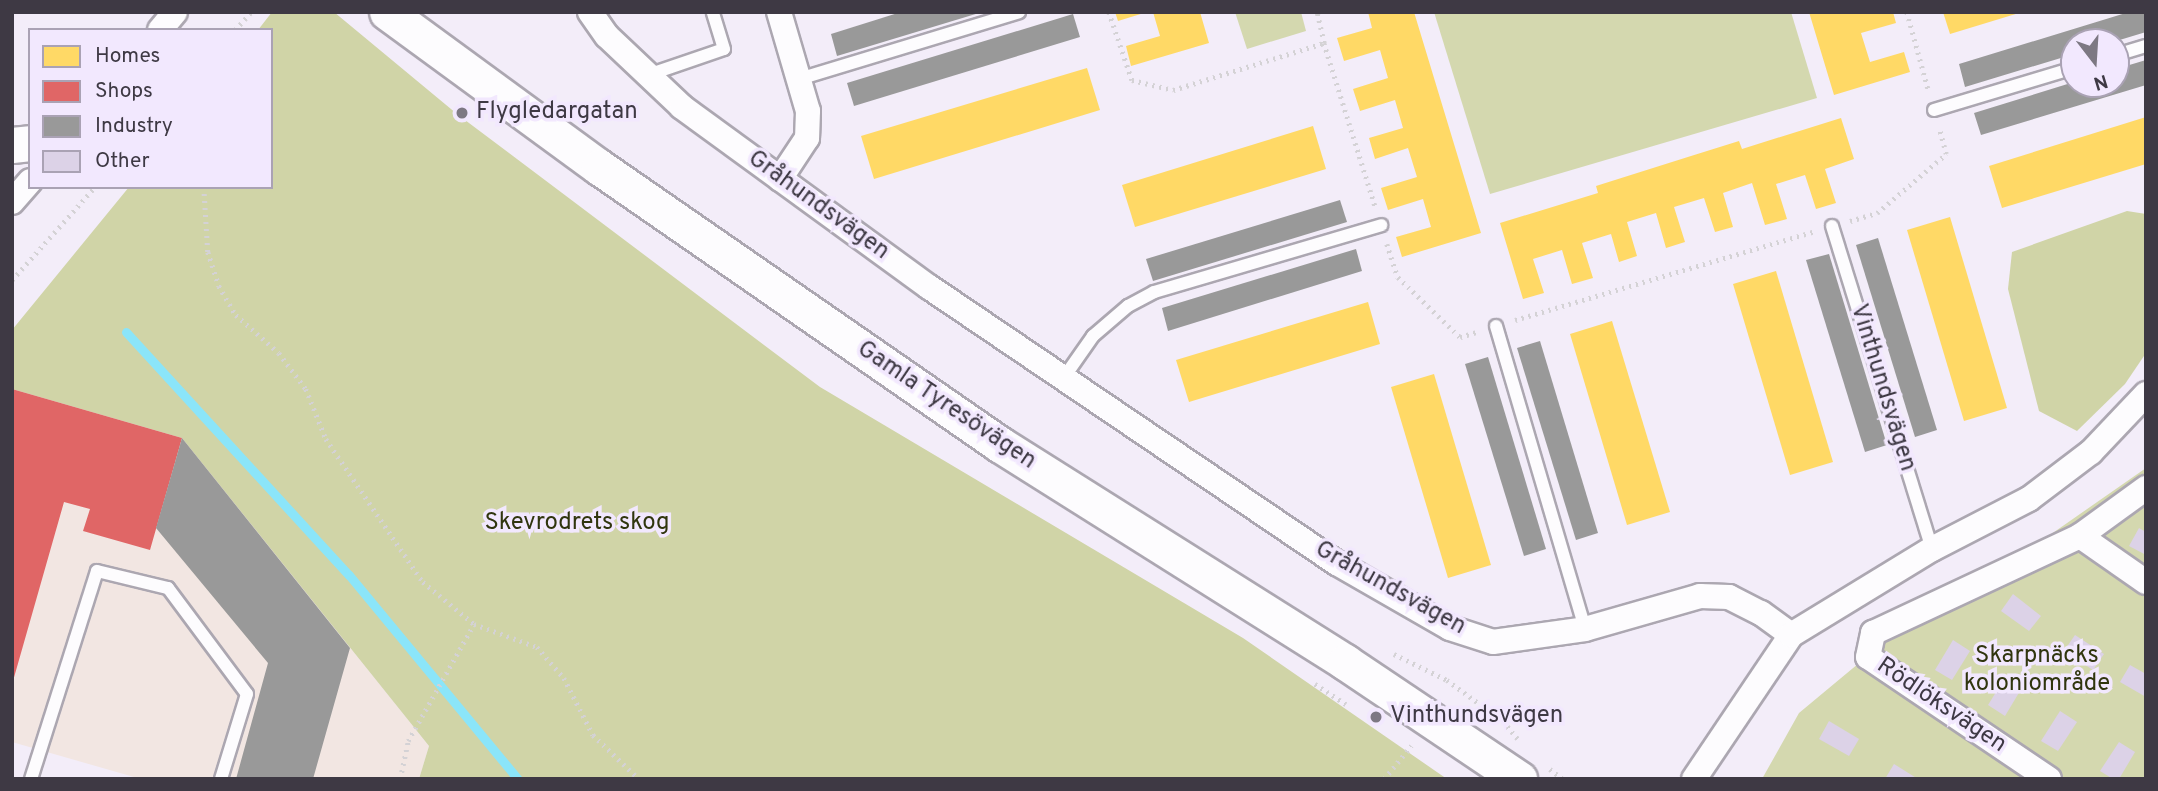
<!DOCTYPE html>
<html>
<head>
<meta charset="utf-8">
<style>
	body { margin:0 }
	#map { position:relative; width:2158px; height:791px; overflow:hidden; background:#f3edf9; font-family:Overpass,sans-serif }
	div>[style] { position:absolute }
	.industrial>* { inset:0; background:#f2e6e2 }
	.green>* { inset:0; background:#d4d8af }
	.forest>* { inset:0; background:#d0d4a7 }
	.homes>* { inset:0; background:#ffd966 }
	.shops>* { inset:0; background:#e06666 }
	.industry>* { inset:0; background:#999 }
	.stream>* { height:9px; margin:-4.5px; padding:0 4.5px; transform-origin:4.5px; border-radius:4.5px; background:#8be5f9 }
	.building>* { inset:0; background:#dcd2e7 }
	.path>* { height:4.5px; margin-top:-2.25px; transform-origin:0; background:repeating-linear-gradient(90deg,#d4d2d5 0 2px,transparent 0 7px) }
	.roads { filter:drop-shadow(2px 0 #aca7b1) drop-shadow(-2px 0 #aca7b1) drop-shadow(0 2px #aca7b1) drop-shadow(0 -2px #aca7b1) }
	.lane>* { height:12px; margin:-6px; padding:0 6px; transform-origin:6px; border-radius:6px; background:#fdfcfe }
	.street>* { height:24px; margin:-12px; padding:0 12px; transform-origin:12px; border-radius:12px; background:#fdfcfe }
	.secondary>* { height:35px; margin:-17.5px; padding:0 17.5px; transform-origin:17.5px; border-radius:17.5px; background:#fdfcfe }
	.dots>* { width:19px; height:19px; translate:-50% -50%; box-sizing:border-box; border:4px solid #f2e8fe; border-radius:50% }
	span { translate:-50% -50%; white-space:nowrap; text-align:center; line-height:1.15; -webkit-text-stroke:7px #f2e8fe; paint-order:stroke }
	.poi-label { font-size:24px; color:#3e3944 }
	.left { translate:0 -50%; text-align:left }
	.street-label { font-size:24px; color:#3e3944 }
	.park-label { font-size:24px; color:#30350e }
	.frame { position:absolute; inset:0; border:14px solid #3e3944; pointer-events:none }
	.legend { position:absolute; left:28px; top:28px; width:245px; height:161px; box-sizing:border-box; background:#f2e8fe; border:2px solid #aaa2b4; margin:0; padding:9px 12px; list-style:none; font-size:21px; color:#3e3944 }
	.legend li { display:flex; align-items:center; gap:14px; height:35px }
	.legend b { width:35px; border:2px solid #aaa2b4 }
	.north { position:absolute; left:2060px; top:28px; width:70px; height:70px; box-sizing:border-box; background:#f2e8fe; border:2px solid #aaa2b4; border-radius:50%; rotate:163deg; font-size:19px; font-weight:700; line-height:28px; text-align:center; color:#3e3944 }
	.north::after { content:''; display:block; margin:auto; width:24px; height:32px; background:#7d7883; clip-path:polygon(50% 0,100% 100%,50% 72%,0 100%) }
</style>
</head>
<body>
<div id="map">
	<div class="industrial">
		<div style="clip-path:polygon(12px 389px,182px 438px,429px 746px,419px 779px,141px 779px,12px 742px)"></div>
	</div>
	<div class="green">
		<div style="clip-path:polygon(1235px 12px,1301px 12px,1306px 31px,1247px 49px)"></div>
		<div style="clip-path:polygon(1434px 12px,1791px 12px,1817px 98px,1490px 194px)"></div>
		<div style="clip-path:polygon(2146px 468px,2146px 779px,1762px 779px,1799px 713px,1912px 619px,2024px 553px)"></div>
	</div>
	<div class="forest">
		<div style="clip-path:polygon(272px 12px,334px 12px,457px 114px,820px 387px,1243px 638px,1447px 779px,419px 779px,429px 746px,182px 438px,12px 389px,12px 330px,129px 187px,271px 187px,271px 30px,258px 30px)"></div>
		<div style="clip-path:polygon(2127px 211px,2146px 214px,2146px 353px,2125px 384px,2077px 431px,2039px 411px,2008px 289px,2012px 252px)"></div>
	</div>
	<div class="homes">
		<div style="clip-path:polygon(1115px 12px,1144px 12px,1144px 13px,1118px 21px)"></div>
		<div style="clip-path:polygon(1153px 12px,1200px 12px,1209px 43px,1131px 66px,1126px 46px,1160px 36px)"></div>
		<div style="clip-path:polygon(1368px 12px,1414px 12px,1481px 233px,1402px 257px,1396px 237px,1431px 227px,1423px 199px,1388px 210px,1381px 188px,1417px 177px,1408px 148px,1375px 159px,1369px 138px,1403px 128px,1395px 100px,1360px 111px,1353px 89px,1388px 78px,1380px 50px,1344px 61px,1337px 38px,1372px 28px)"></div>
		<div style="clip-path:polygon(1809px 12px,1893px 12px,1896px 23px,1861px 33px,1870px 62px,1904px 52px,1910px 72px,1834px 95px)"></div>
		<div style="clip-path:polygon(1943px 12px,2019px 12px,2019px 13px,1950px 34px)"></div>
		<div style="clip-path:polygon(1087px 68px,1100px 110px,874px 179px,861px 136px)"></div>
		<div style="clip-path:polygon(2146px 117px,2146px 164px,2002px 208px,1989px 166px)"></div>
		<div style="clip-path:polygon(1841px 118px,1854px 159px,1825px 169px,1836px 203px,1816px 209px,1805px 175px,1776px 184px,1787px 219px,1765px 225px,1752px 183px,1723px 193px,1733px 227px,1715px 232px,1704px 198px,1674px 207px,1685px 242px,1666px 248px,1656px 213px,1627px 222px,1637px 256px,1619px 262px,1611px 234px,1582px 243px,1593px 278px,1572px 284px,1562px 250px,1533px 259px,1544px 293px,1523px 299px,1500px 223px,1598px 193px,1596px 186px,1691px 156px,1739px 141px,1742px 149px)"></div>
		<div style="clip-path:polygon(1313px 126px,1326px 169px,1135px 227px,1122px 185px)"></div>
		<div style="clip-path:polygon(1950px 217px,2007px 408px,1964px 421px,1907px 230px)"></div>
		<div style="clip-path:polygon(1776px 271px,1833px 462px,1790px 475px,1733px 284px)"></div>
		<div style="clip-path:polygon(1368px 302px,1380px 344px,1189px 402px,1176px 360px)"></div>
		<div style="clip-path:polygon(1612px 321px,1670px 512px,1627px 525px,1570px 334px)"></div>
		<div style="clip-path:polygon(1434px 374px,1491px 565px,1448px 578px,1391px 387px)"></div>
	</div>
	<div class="shops">
		<div style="clip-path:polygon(12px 389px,182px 438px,150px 550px,83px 531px,90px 509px,64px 502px,13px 681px)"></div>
	</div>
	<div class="industry">
		<div style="clip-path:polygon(901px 12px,979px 12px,979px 13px,837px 56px,831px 34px)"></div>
		<div style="clip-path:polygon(2129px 12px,2146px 12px,2146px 32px,2113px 42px,2074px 42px,2074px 54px,1965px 87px,1959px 64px)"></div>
		<div style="clip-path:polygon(1073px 14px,1080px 37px,854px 106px,847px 83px)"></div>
		<div style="clip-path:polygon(2146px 60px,2146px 85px,1981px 135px,1974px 113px,2074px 82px,2116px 84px,2116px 69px)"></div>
		<div style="clip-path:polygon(1340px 200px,1347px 222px,1153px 281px,1146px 259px)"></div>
		<div style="clip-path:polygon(1878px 238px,1937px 430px,1915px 437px,1856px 245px)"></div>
		<div style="clip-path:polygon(1356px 249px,1362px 271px,1168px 331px,1162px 308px)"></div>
		<div style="clip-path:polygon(1829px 254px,1887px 445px,1865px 452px,1806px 260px)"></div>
		<div style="clip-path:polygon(1540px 341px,1598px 533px,1576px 540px,1517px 348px)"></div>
		<div style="clip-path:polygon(1488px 357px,1546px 549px,1524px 556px,1465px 364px)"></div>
		<div style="clip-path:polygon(182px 438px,350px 648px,313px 779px,236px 779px,268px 663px,156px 528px)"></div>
	</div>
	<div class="stream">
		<div style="left:126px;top:332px;width:330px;rotate:47.5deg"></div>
		<div style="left:349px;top:575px;width:265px;rotate:50.4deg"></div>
	</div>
	<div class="building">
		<div style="clip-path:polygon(2139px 528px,2146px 532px,2146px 555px,2129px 546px)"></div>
		<div style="clip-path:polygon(2013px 594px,2041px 616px,2029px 631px,2001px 611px)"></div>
		<div style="clip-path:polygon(2075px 635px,2104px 654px,2093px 670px,2064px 651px)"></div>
		<div style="clip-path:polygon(1953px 640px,1970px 651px,1952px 680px,1935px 670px)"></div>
		<div style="clip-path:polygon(2130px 665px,2146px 674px,2146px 697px,2120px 682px)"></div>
		<div style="clip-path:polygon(2006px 676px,2023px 686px,2005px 716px,1988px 705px)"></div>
		<div style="clip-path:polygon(2060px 711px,2077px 722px,2058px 751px,2041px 741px)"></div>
		<div style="clip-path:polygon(1829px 721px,1859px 739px,1849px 756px,1819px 739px)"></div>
		<div style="clip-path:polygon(2119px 742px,2135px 752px,2119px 779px,2113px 779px,2100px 771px)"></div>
		<div style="clip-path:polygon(1894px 764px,1918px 779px,1885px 779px)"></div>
	</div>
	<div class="path">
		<div style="left:1109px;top:12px;width:72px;rotate:71.3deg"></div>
		<div style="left:1132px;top:80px;width:42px;rotate:13.7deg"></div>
		<div style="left:1173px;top:90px;width:158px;rotate:-17.3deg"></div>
		<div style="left:1324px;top:43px;width:32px;rotate:-103deg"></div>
		<div style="left:1907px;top:12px;width:83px;rotate:74.6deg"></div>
		<div style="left:235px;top:30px;width:24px;rotate:-48deg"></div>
		<div style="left:1324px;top:43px;width:174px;rotate:72.6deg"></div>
		<div style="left:204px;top:187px;width:65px;rotate:86.5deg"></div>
		<div style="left:208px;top:252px;width:36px;rotate:72deg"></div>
		<div style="left:219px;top:286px;width:34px;rotate:60deg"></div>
		<div style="left:236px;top:315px;width:57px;rotate:41.5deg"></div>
		<div style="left:279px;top:353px;width:45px;rotate:53.1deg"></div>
		<div style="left:306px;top:389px;width:54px;rotate:68.2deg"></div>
		<div style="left:326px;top:439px;width:173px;rotate:55.9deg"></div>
		<div style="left:423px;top:582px;width:66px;rotate:39.5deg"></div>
		<div style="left:474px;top:624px;width:67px;rotate:20.1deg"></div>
		<div style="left:537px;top:647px;width:41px;rotate:48.9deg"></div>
		<div style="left:564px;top:678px;width:64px;rotate:63deg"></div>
		<div style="left:593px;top:735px;width:64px;rotate:43.7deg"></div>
		<div style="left:1850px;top:221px;width:28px;rotate:-17deg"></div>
		<div style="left:1877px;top:213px;width:91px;rotate:-40.5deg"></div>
		<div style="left:1946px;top:154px;width:27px;rotate:-105deg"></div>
		<div style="left:1387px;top:244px;width:35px;rotate:72deg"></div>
		<div style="left:1398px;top:277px;width:86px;rotate:44.1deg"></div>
		<div style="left:1460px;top:337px;width:17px;rotate:-17deg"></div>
		<div style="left:12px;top:280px;width:125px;rotate:-48.3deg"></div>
		<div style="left:1515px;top:320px;width:313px;rotate:-16.5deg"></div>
		<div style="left:1394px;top:654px;width:59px;rotate:26.1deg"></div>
		<div style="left:1447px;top:680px;width:69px;rotate:36.2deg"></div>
		<div style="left:1503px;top:721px;width:23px;rotate:50deg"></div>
		<div style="left:1315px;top:684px;width:37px;rotate:33deg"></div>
		<div style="left:1550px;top:769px;width:16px;rotate:38deg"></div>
		<div style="left:400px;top:779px;width:39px;rotate:-78deg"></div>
		<div style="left:408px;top:741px;width:134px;rotate:-60.6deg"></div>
		<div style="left:1384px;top:779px;width:43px;rotate:-50.7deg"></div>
	</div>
	<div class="roads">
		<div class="lane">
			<div style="left:2116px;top:55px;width:31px;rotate:-17deg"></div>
			<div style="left:648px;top:75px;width:80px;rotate:-18.9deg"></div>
			<div style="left:724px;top:49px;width:39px;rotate:-107deg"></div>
			<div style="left:799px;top:79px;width:230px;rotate:-16.9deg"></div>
			<div style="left:1934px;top:110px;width:146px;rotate:-16.7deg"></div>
			<div style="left:1832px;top:226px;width:338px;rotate:72.8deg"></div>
			<div style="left:1496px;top:326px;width:316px;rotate:73.6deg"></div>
			<div style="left:1065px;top:376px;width:49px;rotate:-55deg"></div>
			<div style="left:1093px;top:336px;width:46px;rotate:-40.6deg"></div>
			<div style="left:1128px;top:306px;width:30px;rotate:-28deg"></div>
			<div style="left:1154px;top:292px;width:237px;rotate:-16.4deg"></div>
			<div style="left:31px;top:779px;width:218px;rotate:-72.4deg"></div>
			<div style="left:97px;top:571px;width:73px;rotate:13.5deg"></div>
			<div style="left:168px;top:588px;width:132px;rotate:53.3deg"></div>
			<div style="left:247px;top:694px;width:89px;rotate:107deg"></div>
		</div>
		<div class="street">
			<div style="left:590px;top:12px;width:29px;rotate:55deg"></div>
			<div style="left:607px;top:36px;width:103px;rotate:43.4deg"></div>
			<div style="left:682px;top:107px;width:306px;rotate:36.1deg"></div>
			<div style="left:929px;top:287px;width:493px;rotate:34.1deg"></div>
			<div style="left:1337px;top:563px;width:130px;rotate:29.9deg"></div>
			<div style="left:1450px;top:628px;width:45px;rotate:18deg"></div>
			<div style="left:1493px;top:642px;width:93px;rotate:-8deg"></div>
			<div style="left:1585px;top:629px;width:120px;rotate:-16deg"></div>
			<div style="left:1700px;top:596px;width:29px;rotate:2deg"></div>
			<div style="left:1729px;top:597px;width:36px;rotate:27deg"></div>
			<div style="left:1761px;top:613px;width:37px;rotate:36deg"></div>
			<div style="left:779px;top:12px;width:103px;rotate:73.7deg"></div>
			<div style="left:808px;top:111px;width:27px;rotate:92deg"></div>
			<div style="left:807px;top:138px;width:49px;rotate:123.4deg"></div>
			<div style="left:160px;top:30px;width:23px;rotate:-50deg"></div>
			<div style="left:12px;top:202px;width:28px;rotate:-49deg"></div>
			<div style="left:2080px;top:536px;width:80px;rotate:34.9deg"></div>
			<div style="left:1694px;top:779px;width:174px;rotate:-56deg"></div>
			<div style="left:1791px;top:635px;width:165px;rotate:-31.4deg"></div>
			<div style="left:1932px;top:549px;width:109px;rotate:-27.3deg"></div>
			<div style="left:2029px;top:499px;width:78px;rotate:-37.2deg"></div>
			<div style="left:2091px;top:452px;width:80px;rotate:-46.5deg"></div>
			<div style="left:2049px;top:779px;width:218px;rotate:-146deg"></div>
			<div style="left:1868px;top:657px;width:25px;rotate:-78deg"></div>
			<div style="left:1873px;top:633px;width:229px;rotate:-25.1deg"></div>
			<div style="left:2080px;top:536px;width:82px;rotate:-36deg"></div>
		</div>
		<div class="secondary">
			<div style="left:387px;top:12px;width:263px;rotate:36.2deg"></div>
			<div style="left:599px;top:167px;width:487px;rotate:34.7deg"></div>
			<div style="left:999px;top:444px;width:409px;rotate:32.2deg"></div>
			<div style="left:1345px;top:662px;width:210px;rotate:33.9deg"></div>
			<div style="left:12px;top:145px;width:18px;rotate:-6deg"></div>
		</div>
	</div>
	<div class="dots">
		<div style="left:462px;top:113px;background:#7d7883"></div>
		<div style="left:1376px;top:717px;background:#7d7883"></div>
	</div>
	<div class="poi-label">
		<span class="left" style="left:476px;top:113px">Flygledargatan</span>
		<span class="left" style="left:1390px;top:717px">Vinthundsvägen</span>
	</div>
	<div class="street-label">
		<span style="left:818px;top:206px;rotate:36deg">Gråhundsvägen</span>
		<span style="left:1882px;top:388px;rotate:73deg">Vinthundsvägen</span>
		<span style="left:946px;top:406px;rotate:34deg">Gamla Tyresövägen</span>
		<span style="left:1390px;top:589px;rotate:29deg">Gråhundsvägen</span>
		<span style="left:1941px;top:706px;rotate:34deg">Rödlöksvägen</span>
	</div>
	<div class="park-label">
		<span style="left:577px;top:524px">Skevrodrets skog</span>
		<span style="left:2037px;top:671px">Skarpnäcks<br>koloniområde</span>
	</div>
	<div class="frame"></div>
	<ul class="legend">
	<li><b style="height:19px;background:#ffd966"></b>Homes</li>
	<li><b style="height:19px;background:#e06666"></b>Shops</li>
	<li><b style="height:19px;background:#999"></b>Industry</li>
	<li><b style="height:19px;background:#dcd2e7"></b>Other</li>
	</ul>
	<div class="north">N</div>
</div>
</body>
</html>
